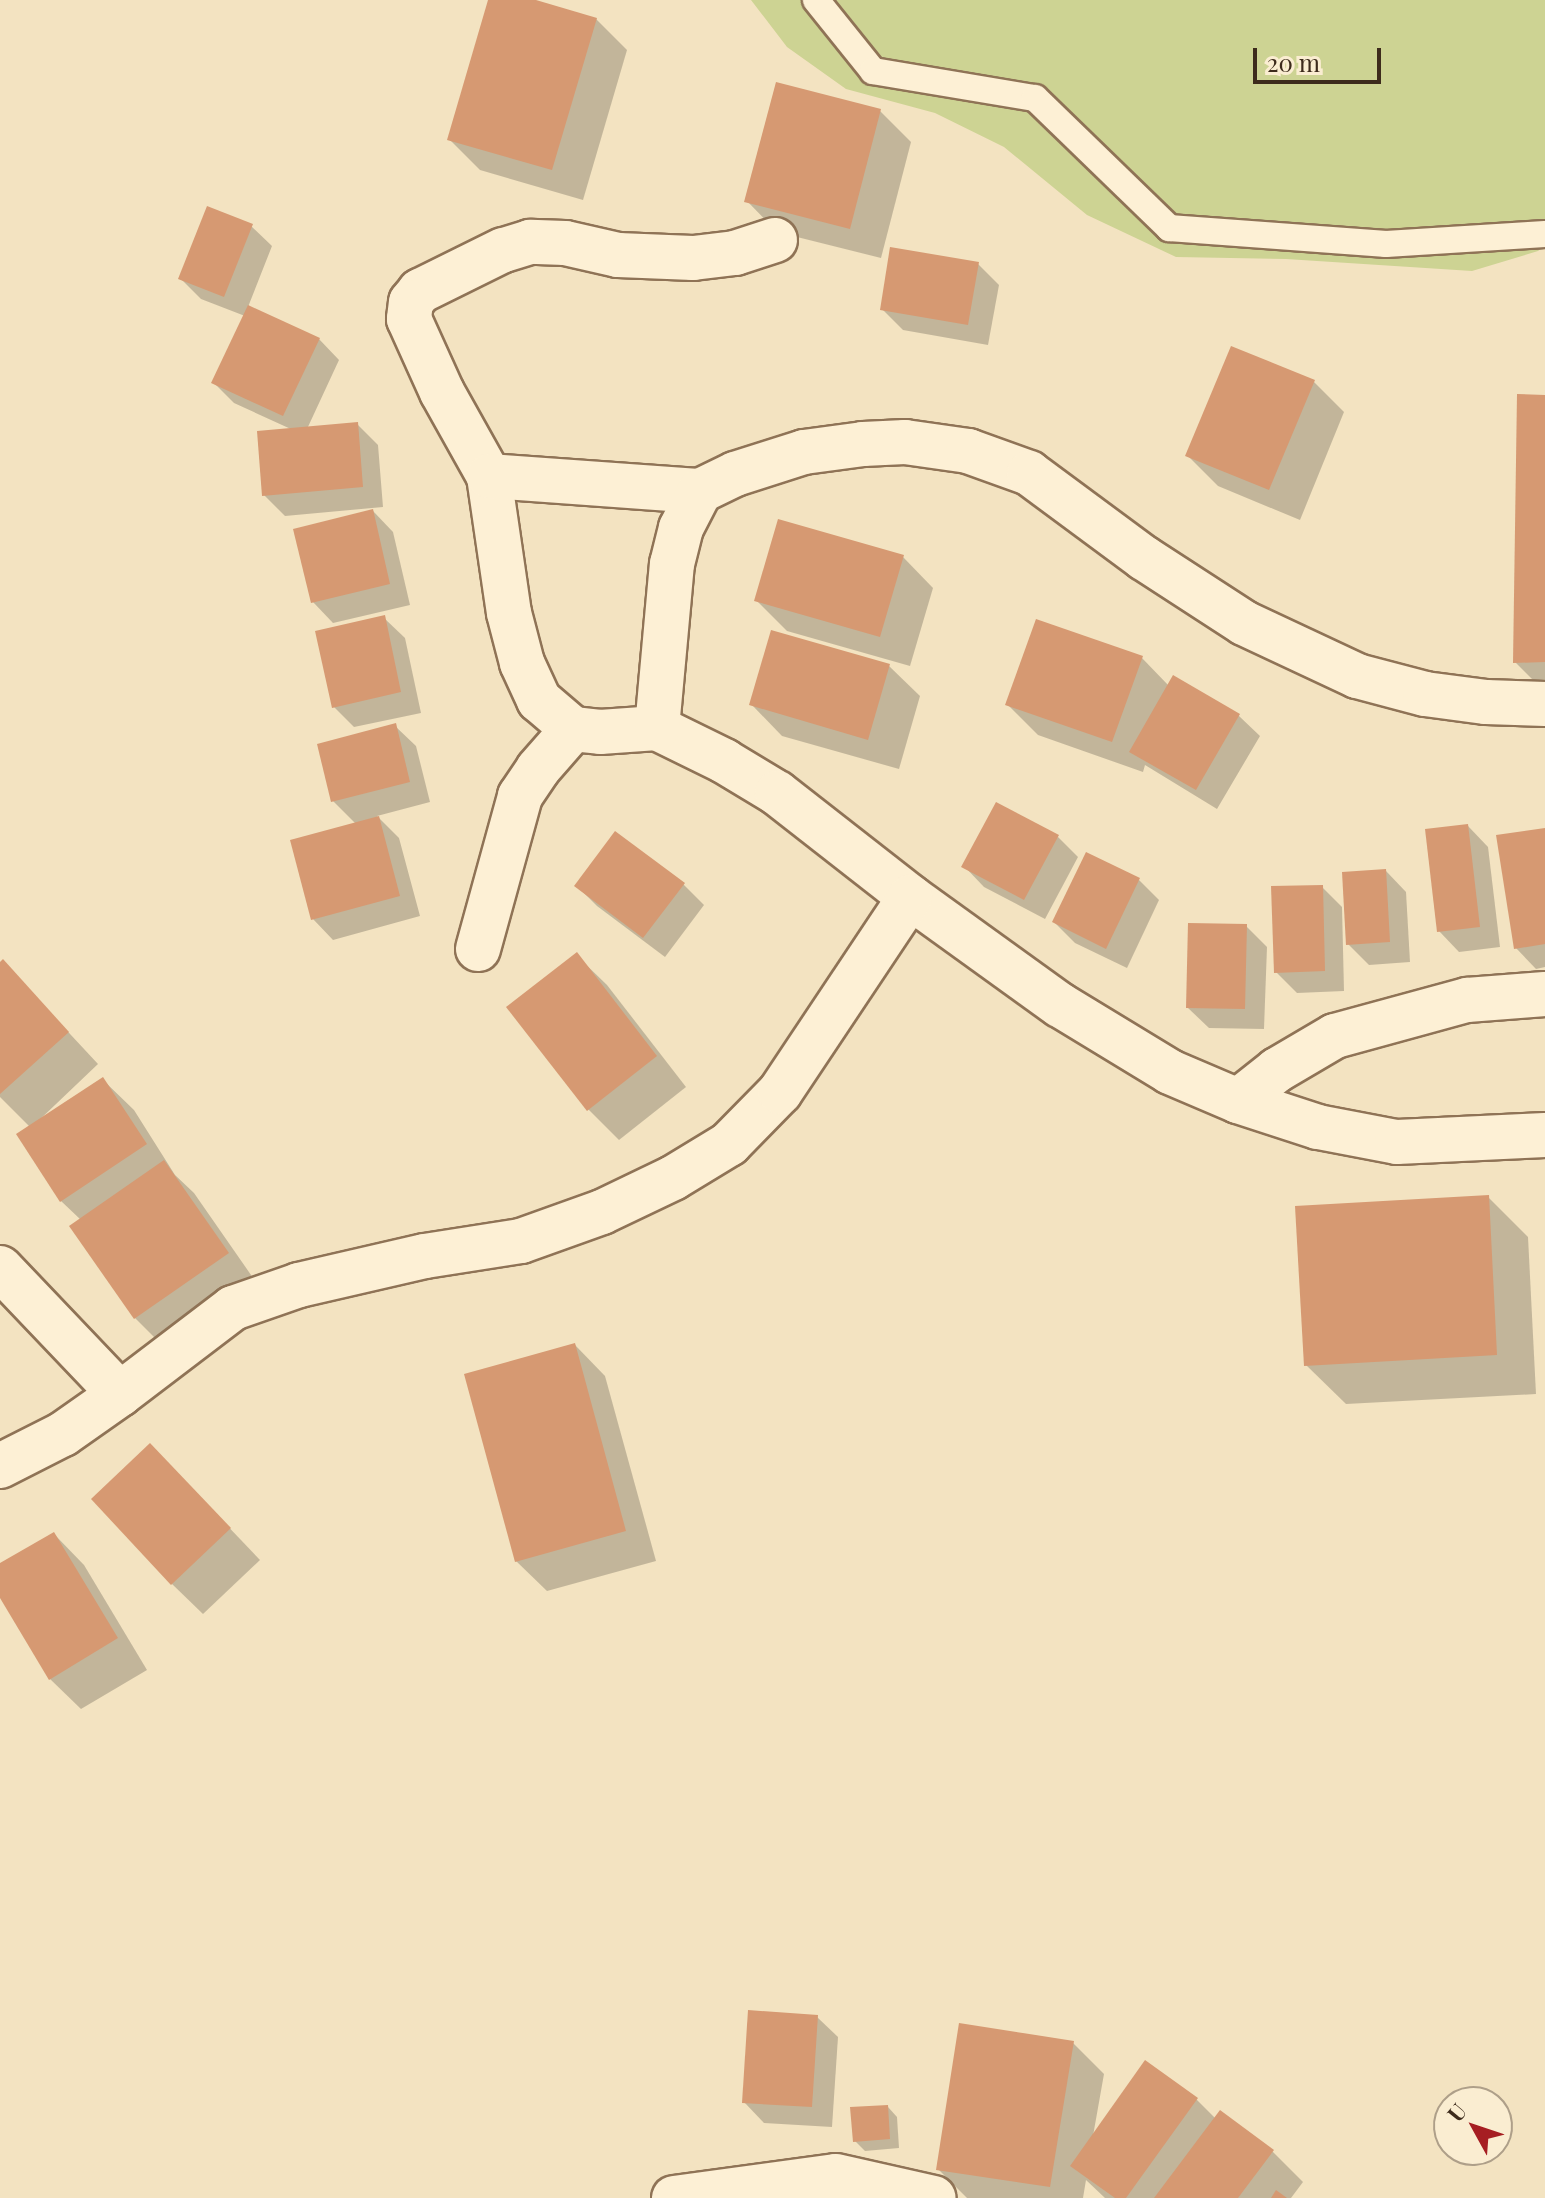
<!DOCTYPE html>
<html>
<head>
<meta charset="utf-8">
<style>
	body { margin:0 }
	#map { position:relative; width:1545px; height:2198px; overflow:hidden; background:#f3e3c1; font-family:"Playfair Display",serif }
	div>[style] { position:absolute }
	.green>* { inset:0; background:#cdd393 }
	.shadow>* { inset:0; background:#0003 }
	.building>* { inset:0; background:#d69972 }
	.roads { filter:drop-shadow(2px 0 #8f7356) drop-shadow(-2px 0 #8f7356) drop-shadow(0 2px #8f7356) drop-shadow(0 -2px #8f7356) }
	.service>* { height:26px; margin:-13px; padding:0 13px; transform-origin:13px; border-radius:13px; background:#fdf0d5 }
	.minor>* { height:44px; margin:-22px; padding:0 22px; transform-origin:22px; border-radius:22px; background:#fdf0d5 }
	span { translate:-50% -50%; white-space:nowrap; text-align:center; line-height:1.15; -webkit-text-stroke:6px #faedd1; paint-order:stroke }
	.north { position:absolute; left:1433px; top:2086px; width:80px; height:80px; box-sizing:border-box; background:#faedd1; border:2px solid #ae9f89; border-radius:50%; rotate:310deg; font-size:22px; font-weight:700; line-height:32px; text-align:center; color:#3d2b1c }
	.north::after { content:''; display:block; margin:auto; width:28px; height:36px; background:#a61e22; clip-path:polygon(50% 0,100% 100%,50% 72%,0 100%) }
	.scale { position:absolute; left:1253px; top:48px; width:128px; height:36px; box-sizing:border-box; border:4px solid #3d2b1c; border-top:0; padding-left:10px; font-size:24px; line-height:28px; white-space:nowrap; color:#3d2b1c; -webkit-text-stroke:6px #faedd1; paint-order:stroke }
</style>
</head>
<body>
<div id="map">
	<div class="green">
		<div style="clip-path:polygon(751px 0,1545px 0,1545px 245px,1538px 251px,1472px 271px,1286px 259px,1176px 257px,1087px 215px,1004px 147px,935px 113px,846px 89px,787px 47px)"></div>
	</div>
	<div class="shadow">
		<div style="clip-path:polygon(490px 0,529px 0,596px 19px,627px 50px,583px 200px,480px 170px,449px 139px)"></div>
		<div style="clip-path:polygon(880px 111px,911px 142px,881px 258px,777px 232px,747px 201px)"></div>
		<div style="clip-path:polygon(251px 226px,272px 246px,248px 307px,319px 339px,339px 360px,307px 429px,357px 424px,378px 445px,383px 507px,285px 516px,264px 495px,293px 430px,234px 403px,214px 383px,245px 316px,201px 299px,180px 278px)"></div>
		<div style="clip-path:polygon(978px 264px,999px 285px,988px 345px,903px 330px,882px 309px)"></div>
		<div style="clip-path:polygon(1314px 382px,1344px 412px,1300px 520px,1218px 486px,1187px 455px)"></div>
		<div style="clip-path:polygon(1545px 397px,1545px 692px,1515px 662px)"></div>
		<div style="clip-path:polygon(373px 511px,393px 532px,410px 605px,333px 623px,313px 602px)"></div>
		<div style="clip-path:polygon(903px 557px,933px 588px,910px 666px,787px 631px,756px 600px)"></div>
		<div style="clip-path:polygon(384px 618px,405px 638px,421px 713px,354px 727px,334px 707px)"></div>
		<div style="clip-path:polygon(1142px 658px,1169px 686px,1174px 678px,1239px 716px,1260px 736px,1217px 809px,1145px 765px,1143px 772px,1038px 735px,1008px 705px)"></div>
		<div style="clip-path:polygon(889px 666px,920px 696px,899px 769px,782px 736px,752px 705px)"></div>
		<div style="clip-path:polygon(395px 726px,416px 746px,430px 802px,377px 816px,399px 838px,420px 916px,333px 940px,313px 919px,356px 824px,333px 801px)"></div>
		<div style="clip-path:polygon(1468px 826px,1488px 847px,1500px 947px,1459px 952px,1439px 931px)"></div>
		<div style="clip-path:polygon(1545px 830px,1545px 967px,1536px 969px,1516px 948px)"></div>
		<div style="clip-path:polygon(1058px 837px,1078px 857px,1045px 919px,984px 887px,964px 866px)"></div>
		<div style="clip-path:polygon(1386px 871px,1406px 892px,1410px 962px,1369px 965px,1348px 944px)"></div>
		<div style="clip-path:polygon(1139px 880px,1159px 900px,1127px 968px,1075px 943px,1054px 922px)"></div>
		<div style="clip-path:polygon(683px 884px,704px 905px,665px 957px,597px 906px,577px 886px)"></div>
		<div style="clip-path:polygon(1322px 887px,1342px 907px,1344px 991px,1297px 993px,1276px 972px)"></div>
		<div style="clip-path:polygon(1246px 926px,1267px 947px,1264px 1029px,1209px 1028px,1188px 1008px)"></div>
		<div style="clip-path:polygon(576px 955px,607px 985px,686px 1087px,619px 1140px,588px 1109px)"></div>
		<div style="clip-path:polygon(3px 962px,98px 1064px,34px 1125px,103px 1080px,134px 1110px,175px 1175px,194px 1193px,258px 1285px,166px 1349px,135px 1318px,81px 1220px,61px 1201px,30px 1127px,0 1097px,0 964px)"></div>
		<div style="clip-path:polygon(1488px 1197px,1528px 1237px,1536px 1394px,1346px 1404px,1306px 1365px)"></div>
		<div style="clip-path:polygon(575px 1345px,605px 1376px,656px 1561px,547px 1591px,516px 1561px)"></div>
		<div style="clip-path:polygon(180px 1476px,260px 1560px,203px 1614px,172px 1584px)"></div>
		<div style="clip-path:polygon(54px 1534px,84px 1565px,147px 1670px,81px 1709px,50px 1679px,0 1594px,0 1566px)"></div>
		<div style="clip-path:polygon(817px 2017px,838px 2037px,832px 2127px,764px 2123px,744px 2102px)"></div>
		<div style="clip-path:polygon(1073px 2043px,1104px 2074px,1093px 2136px,1146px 2063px,1197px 2100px,1216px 2119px,1273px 2152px,1303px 2182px,1291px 2198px,1105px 2198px,1086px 2180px,1083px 2198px,967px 2198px,938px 2169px)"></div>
		<div style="clip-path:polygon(888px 2107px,897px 2117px,899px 2148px,865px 2151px,855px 2141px)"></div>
	</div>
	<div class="building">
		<div style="clip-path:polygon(488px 0,536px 0,597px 18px,552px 170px,447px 140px)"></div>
		<div style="clip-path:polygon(776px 82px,881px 109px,850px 229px,744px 202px)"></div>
		<div style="clip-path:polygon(207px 206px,253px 224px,224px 297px,178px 279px)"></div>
		<div style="clip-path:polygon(890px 247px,979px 262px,968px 325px,880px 310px)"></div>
		<div style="clip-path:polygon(248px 305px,320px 338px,283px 416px,211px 383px)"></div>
		<div style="clip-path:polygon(1231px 346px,1315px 380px,1269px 490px,1185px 456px)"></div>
		<div style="clip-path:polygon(1517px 394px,1545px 395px,1545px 662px,1513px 663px)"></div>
		<div style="clip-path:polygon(358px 422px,363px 487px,262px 496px,257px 431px)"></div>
		<div style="clip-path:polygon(373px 509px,390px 584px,311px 603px,293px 529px)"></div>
		<div style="clip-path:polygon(778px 519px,904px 555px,880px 637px,754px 601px)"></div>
		<div style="clip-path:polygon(385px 615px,401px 692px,332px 708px,315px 631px)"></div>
		<div style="clip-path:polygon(1036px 619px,1143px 656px,1112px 742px,1005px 705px)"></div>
		<div style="clip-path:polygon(771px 630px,890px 664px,868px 740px,749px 705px)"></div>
		<div style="clip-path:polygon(1173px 675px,1240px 714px,1196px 790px,1129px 752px)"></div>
		<div style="clip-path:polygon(396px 723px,410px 782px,331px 802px,317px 744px)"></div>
		<div style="clip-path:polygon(996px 802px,1059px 835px,1024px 900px,961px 867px)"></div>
		<div style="clip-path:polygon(379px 816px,400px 896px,311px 920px,290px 840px)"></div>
		<div style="clip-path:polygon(1468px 824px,1480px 927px,1437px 932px,1425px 829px)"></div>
		<div style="clip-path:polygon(1545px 828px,1545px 944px,1514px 949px,1496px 835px)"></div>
		<div style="clip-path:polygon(615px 831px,685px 883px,643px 938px,574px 886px)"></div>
		<div style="clip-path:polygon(1086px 852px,1140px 878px,1106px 949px,1052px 922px)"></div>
		<div style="clip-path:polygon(1386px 869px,1390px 942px,1346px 945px,1342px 872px)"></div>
		<div style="clip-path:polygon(1323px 885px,1325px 971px,1274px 973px,1271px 886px)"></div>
		<div style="clip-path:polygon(1188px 923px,1247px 924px,1245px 1009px,1186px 1008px)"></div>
		<div style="clip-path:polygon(577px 952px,657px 1056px,587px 1111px,506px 1007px)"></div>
		<div style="clip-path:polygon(3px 959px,69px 1032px,0 1094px,0 962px)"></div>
		<div style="clip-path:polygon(103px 1077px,147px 1144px,60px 1202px,16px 1134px)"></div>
		<div style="clip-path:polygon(164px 1160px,229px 1253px,134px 1319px,69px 1226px)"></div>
		<div style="clip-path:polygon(1489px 1195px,1497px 1355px,1304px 1366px,1295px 1206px)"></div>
		<div style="clip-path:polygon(575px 1343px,626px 1531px,515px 1562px,464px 1374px)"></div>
		<div style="clip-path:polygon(150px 1443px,231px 1528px,171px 1585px,91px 1499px)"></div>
		<div style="clip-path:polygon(54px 1532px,118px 1638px,49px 1680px,0 1598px,0 1563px)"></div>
		<div style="clip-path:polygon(748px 2010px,818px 2015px,812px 2107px,742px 2103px)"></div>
		<div style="clip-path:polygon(959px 2023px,1074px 2041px,1050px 2187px,936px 2170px)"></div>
		<div style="clip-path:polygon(1145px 2060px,1198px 2098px,1126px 2198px,1115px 2198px,1070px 2166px)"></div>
		<div style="clip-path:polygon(888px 2105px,890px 2139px,853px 2142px,850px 2107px)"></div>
		<div style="clip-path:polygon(1220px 2110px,1274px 2150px,1238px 2198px,1154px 2198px)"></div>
		<div style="clip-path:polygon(1276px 2190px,1287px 2198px,1271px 2198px)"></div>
	</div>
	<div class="roads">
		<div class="service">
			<div style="left:816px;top:0;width:91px;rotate:51.2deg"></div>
			<div style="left:873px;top:71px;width:164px;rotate:9.5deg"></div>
			<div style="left:1035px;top:98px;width:187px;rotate:44.1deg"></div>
			<div style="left:1169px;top:228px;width:218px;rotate:4.2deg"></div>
			<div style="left:1386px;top:244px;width:159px;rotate:-3.6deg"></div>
		</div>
		<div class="minor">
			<div style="left:775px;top:240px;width:42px;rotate:162deg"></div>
			<div style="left:735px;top:253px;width:42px;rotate:173.2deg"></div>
			<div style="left:693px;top:258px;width:75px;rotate:-177.7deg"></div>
			<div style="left:618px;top:255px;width:54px;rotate:-167.2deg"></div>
			<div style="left:565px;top:243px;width:35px;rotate:-178deg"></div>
			<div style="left:530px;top:242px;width:28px;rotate:163deg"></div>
			<div style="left:503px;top:250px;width:93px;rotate:153.7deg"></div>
			<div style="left:420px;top:291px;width:14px;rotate:129deg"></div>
			<div style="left:411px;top:302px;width:17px;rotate:97deg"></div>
			<div style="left:409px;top:319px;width:80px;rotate:65.7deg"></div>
			<div style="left:442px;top:392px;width:96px;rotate:60.8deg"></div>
			<div style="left:489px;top:476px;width:138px;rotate:81.7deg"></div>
			<div style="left:509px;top:613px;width:52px;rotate:75.4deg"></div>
			<div style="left:522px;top:663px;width:41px;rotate:65.3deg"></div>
			<div style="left:539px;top:700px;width:45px;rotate:40.5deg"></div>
			<div style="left:573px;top:729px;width:27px;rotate:6deg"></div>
			<div style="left:600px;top:732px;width:57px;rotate:-4deg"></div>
			<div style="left:657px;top:728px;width:75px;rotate:26.2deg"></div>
			<div style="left:724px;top:761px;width:62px;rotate:31.1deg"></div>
			<div style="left:777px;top:793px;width:169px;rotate:38deg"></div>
			<div style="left:910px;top:897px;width:185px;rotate:35.8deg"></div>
			<div style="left:1060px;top:1005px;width:129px;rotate:31.3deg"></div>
			<div style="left:1170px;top:1072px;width:74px;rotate:23.1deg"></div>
			<div style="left:1238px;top:1101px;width:84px;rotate:18deg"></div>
			<div style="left:1318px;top:1127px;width:80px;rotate:10.8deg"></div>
			<div style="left:1397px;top:1142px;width:148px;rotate:-2.7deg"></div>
			<div style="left:489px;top:476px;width:212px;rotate:4.1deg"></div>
			<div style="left:657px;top:728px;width:165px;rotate:-84.8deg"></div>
			<div style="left:672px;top:564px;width:37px;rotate:-76deg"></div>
			<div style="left:681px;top:528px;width:42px;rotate:-62.8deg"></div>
			<div style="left:700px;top:491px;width:39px;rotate:-26deg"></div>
			<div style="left:735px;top:474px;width:72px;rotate:-17.7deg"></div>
			<div style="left:804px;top:452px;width:60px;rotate:-7.7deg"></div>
			<div style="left:863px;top:444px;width:42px;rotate:-2.7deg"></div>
			<div style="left:905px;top:442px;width:64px;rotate:8.1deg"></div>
			<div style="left:968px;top:451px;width:65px;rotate:19.8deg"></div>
			<div style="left:1029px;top:473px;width:143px;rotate:36.5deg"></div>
			<div style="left:1144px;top:558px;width:119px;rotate:33deg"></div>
			<div style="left:1244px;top:623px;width:125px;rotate:25.1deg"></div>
			<div style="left:1357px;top:676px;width:70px;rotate:14.8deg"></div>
			<div style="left:1425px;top:694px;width:62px;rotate:7.5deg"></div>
			<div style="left:1486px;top:702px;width:59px;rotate:1.9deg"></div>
			<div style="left:478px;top:949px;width:159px;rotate:-74.6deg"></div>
			<div style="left:520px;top:796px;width:32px;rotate:-56deg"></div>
			<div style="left:538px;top:769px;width:53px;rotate:-48.8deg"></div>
			<div style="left:1238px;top:1101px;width:50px;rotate:-38.5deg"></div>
			<div style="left:1277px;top:1070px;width:67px;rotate:-30.4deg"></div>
			<div style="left:1335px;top:1036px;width:137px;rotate:-15.3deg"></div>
			<div style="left:1467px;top:1000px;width:78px;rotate:-4.4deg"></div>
			<div style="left:0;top:1268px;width:174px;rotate:46.4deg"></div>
			<div style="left:120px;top:1394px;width:70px;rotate:144.9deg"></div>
			<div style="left:63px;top:1434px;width:71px;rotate:153.1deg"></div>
			<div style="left:120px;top:1394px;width:142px;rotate:-37.3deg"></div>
			<div style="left:233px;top:1308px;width:70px;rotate:-19.2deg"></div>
			<div style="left:299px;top:1285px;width:129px;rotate:-13deg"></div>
			<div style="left:425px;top:1256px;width:97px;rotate:-8.9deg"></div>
			<div style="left:521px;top:1241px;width:86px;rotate:-19.7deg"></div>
			<div style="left:602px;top:1212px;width:79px;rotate:-25.6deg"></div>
			<div style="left:673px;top:1178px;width:66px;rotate:-31.3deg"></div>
			<div style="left:729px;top:1144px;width:73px;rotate:-45.6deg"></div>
			<div style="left:780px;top:1092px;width:234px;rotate:-56.3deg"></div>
			<div style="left:674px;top:2198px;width:163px;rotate:-7.7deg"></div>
			<div style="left:836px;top:2176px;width:100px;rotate:12.7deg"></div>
		</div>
	</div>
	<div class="north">U</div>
	<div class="scale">20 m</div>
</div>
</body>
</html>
